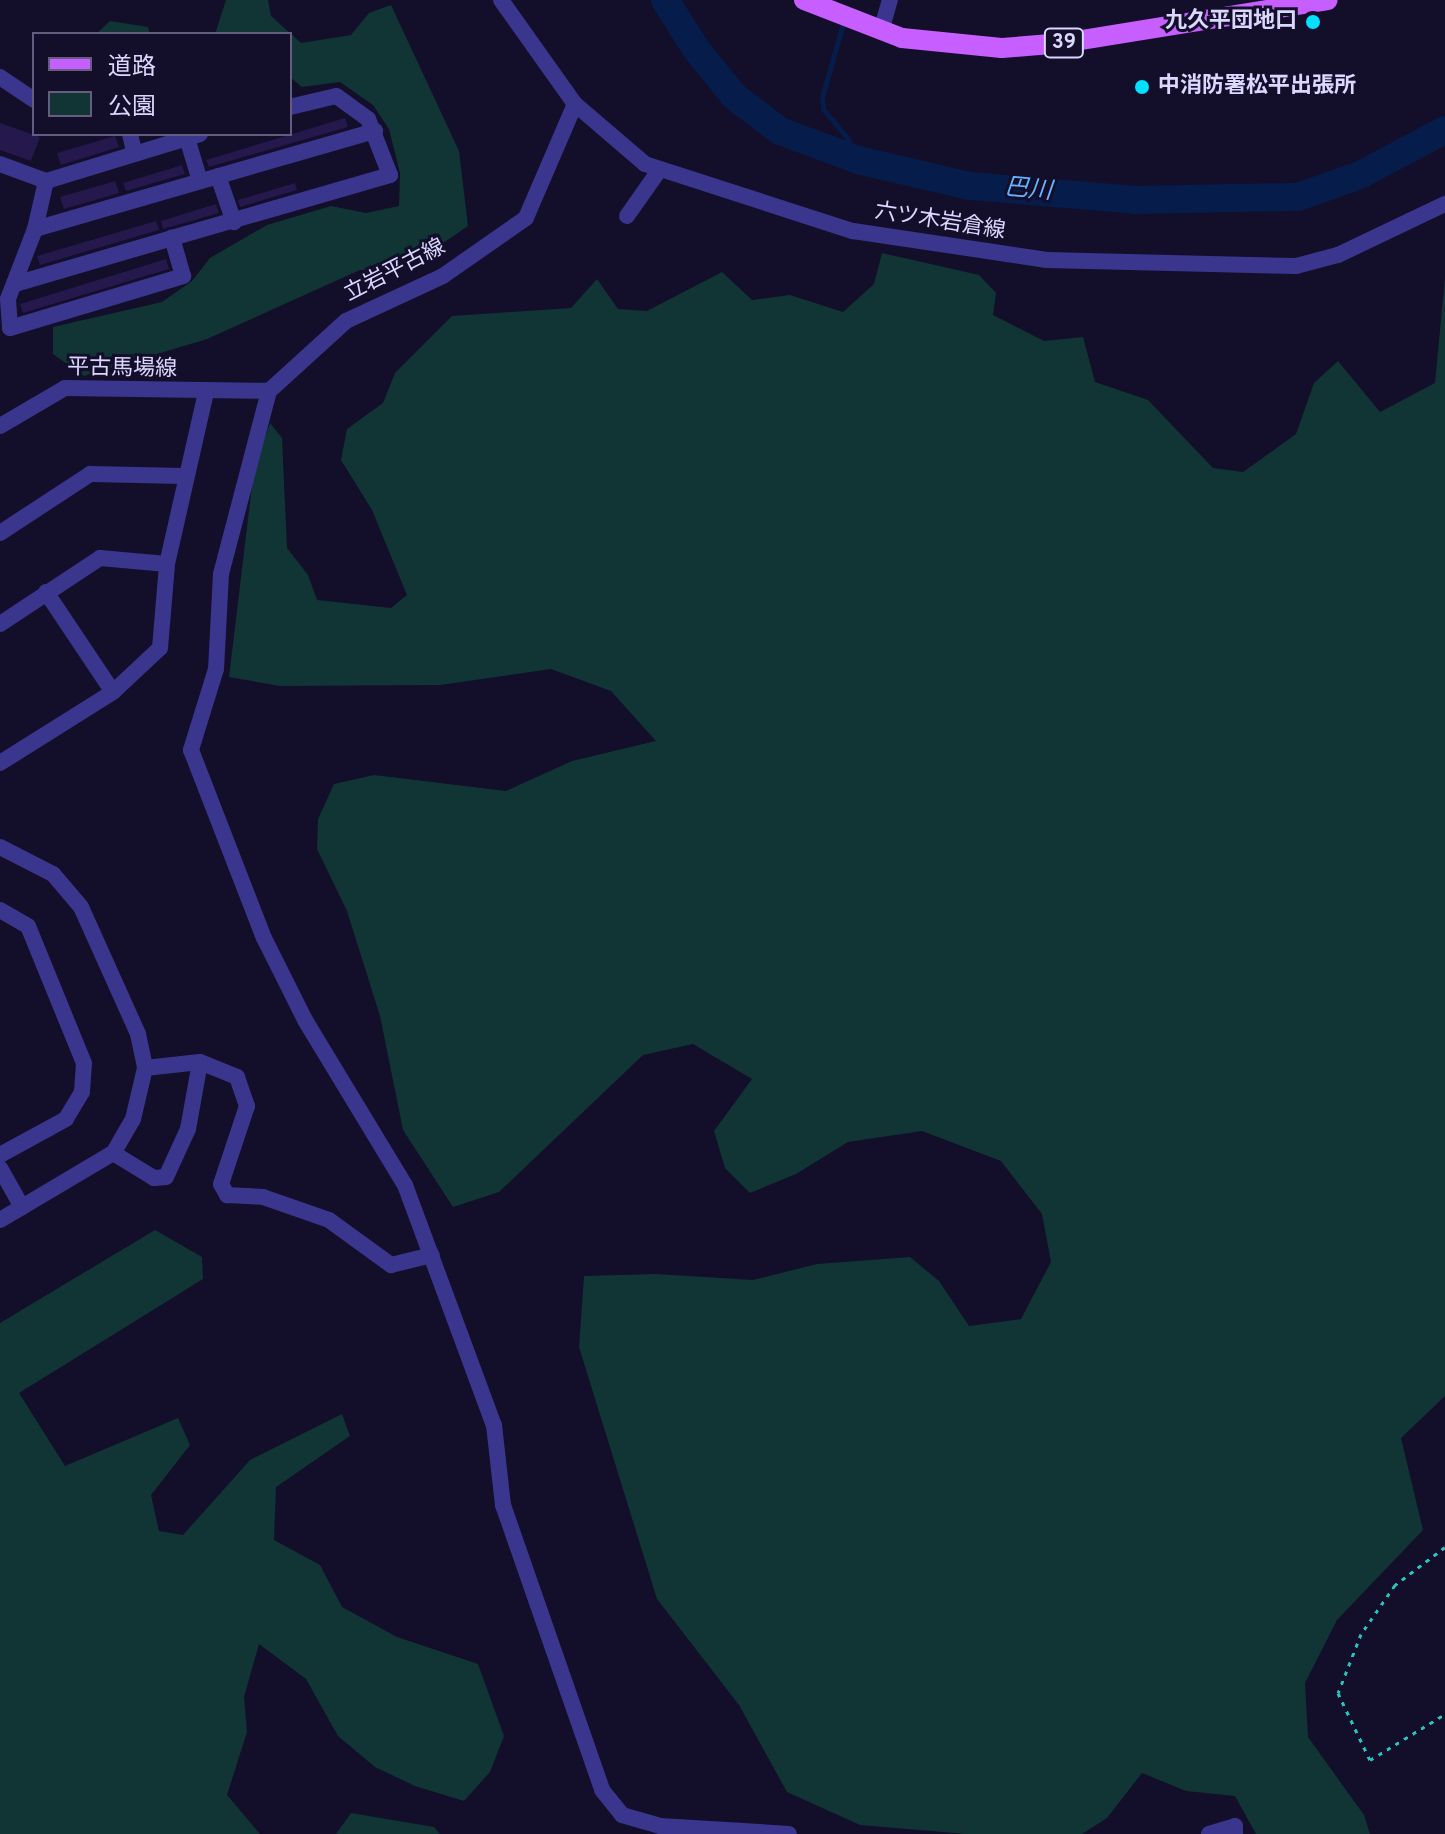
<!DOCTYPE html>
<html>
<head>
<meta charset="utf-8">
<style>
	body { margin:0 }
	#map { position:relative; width:1445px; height:1834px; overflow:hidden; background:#130e2a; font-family:Overpass,"Noto Sans JP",sans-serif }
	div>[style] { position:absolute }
	.green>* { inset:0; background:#103534 }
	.stream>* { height:5px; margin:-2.5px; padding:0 2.5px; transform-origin:2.5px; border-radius:2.5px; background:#061d4b }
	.river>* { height:28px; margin:-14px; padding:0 14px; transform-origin:14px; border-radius:14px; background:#061d4b }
	.building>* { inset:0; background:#24184d }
	.path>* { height:3px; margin-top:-1.5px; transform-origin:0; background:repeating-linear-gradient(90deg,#25c5c0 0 4px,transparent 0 10px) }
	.minor>* { height:16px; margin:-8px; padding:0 8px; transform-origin:8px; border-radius:8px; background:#3a358d }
	.major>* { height:20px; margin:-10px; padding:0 10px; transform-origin:10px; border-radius:10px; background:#c75eff }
	.dots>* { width:22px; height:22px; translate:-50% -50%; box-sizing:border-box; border:4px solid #130e2a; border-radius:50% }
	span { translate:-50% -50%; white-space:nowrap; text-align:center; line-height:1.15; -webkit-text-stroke:6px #130e2a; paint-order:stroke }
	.shield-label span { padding:2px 6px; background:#130e2a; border:2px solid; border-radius:6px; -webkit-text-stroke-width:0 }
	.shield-label { font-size:20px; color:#dcd7ff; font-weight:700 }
	.poi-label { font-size:22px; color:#dcd7ff; font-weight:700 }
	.right { translate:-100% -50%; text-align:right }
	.left { translate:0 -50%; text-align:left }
	.street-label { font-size:22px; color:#dcd7ff }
	.water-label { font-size:24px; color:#65b4ff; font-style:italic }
	.legend { position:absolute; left:32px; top:32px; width:260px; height:104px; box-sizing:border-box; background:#130e2a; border:2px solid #635e7f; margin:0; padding:10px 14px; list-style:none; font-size:24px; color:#dcd7ff }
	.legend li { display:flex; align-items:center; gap:16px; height:40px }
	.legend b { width:40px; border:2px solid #635e7f }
</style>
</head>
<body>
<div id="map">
	<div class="green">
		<div style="clip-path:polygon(226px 0,268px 0,271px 16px,301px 43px,351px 35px,369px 13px,391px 5px,459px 151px,468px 226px,405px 269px,360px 270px,207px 339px,84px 376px,53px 354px,53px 327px,162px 302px,192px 281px,210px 258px,267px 225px,331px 206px,366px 213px,399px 206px,400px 173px,389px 129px,373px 105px,340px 82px,302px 87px,290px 77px,290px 34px,215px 34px)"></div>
		<div style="clip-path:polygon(110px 21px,148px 27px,150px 34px,96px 34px)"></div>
		<div style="clip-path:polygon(882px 253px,979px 275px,996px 293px,993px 315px,1044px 341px,1083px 337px,1095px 382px,1148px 400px,1213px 468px,1243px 472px,1296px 434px,1314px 383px,1338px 361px,1380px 412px,1435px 383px,1445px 277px,1445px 1396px,1401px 1438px,1423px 1530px,1337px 1620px,1305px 1683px,1308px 1737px,1364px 1815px,1370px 1834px,1256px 1834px,1235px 1796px,1186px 1791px,1142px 1773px,1107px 1818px,1082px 1834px,966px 1834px,860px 1825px,787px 1792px,739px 1705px,657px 1599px,579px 1347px,584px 1276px,656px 1274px,753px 1280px,817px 1264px,910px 1257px,939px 1281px,969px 1326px,1021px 1319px,1051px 1262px,1042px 1214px,1001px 1161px,922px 1131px,848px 1142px,796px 1174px,750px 1193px,725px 1168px,714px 1131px,752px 1079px,693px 1044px,643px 1055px,499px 1192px,453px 1207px,403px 1130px,380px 1016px,347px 911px,317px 849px,318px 819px,334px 784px,374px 775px,506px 791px,572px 761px,656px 741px,611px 691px,551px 669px,440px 685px,280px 686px,229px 677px,254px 469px,270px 423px,282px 438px,287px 548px,308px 575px,317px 600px,391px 608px,407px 595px,372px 510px,341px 460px,347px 429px,383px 403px,395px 373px,452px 316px,571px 308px,597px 279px,618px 309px,647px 311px,722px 272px,752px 300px,790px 295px,843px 312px,874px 284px)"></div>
		<div style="clip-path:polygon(155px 1230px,202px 1257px,203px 1279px,19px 1393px,65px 1466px,178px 1418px,190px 1445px,151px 1495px,159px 1531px,183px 1535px,250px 1460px,342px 1414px,350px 1436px,276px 1487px,274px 1540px,320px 1565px,342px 1607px,397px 1637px,478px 1664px,504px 1736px,490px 1772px,464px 1801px,415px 1786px,375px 1767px,338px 1736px,306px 1679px,259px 1644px,244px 1697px,247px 1732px,227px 1795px,260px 1834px,0 1834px,0 1323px)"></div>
		<div style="clip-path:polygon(351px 1813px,434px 1827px,440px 1834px,336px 1834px)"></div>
	</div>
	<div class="stream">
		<div style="left:844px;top:20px;width:80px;rotate:105.9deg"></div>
		<div style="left:822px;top:97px;width:12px;rotate:85deg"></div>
		<div style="left:823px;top:109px;width:39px;rotate:50deg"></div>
		<div style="left:848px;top:139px;width:28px;rotate:71deg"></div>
	</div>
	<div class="river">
		<div style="left:665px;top:0;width:58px;rotate:57.7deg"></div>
		<div style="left:696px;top:49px;width:60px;rotate:51deg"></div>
		<div style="left:734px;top:96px;width:58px;rotate:37.3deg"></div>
		<div style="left:780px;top:131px;width:83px;rotate:20.4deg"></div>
		<div style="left:858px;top:160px;width:115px;rotate:13.1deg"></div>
		<div style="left:970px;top:186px;width:166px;rotate:4.8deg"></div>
		<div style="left:1135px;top:200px;width:163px;rotate:-1.1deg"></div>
		<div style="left:1298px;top:197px;width:66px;rotate:-19.5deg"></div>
		<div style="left:1360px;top:175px;width:96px;rotate:-27.9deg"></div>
	</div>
	<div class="building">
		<div style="clip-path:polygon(345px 118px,348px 127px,209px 167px,206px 160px)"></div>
		<div style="clip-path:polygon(0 123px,40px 137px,31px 161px,0 150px)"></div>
		<div style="clip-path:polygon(115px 136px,119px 147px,61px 165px,57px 153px)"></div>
		<div style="clip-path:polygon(182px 165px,185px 174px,126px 191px,123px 183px)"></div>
		<div style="clip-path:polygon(115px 181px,119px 193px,64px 209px,60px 197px)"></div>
		<div style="clip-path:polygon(295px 183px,297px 190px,240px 207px,238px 200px)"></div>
		<div style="clip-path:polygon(216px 204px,219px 213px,163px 229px,161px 221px)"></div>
		<div style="clip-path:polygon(156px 221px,159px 230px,40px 265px,37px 256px)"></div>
		<div style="clip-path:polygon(166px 259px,169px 269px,23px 313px,20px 304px)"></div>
	</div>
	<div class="path">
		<div style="left:1445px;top:1547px;width:63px;rotate:142.8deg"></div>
		<div style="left:1395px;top:1585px;width:60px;rotate:124.8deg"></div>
		<div style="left:1361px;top:1634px;width:63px;rotate:111.3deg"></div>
		<div style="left:1338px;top:1693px;width:74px;rotate:64.5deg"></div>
		<div style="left:1370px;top:1760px;width:88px;rotate:-31.5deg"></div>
	</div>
	<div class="minor">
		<div style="left:501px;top:0;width:128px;rotate:54.6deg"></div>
		<div style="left:575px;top:104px;width:92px;rotate:40.6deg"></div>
		<div style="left:645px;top:164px;width:219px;rotate:17.9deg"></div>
		<div style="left:853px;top:231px;width:196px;rotate:8.5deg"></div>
		<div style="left:1047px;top:260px;width:249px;rotate:1.4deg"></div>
		<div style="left:1296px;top:266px;width:43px;rotate:-14.7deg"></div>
		<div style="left:1338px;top:255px;width:119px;rotate:-25.5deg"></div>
		<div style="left:881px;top:31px;width:32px;rotate:-74deg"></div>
		<div style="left:0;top:77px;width:41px;rotate:34.1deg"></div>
		<div style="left:575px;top:104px;width:124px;rotate:113.3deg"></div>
		<div style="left:526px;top:218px;width:101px;rotate:145.1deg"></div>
		<div style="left:443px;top:276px;width:107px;rotate:155.1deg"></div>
		<div style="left:346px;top:321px;width:104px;rotate:137.7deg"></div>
		<div style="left:269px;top:391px;width:189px;rotate:104.7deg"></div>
		<div style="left:221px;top:574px;width:95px;rotate:93deg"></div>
		<div style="left:216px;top:669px;width:85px;rotate:107.2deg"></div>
		<div style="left:191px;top:750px;width:202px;rotate:68.8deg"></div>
		<div style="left:264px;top:938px;width:92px;rotate:63.4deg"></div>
		<div style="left:305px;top:1020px;width:193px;rotate:58.8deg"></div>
		<div style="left:405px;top:1185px;width:256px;rotate:69.7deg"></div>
		<div style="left:494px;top:1425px;width:81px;rotate:83.6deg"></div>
		<div style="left:503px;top:1505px;width:302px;rotate:70.8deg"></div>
		<div style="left:602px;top:1790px;width:32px;rotate:51deg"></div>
		<div style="left:622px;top:1815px;width:40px;rotate:16deg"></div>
		<div style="left:660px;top:1826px;width:129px;rotate:3.5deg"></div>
		<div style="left:130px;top:134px;width:17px;rotate:77deg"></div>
		<div style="left:200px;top:134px;width:161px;rotate:163deg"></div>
		<div style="left:46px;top:181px;width:49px;rotate:102.9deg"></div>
		<div style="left:35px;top:229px;width:75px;rotate:111.1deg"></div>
		<div style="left:8px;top:299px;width:29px;rotate:86deg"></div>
		<div style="left:10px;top:328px;width:181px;rotate:-16.7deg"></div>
		<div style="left:183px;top:276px;width:40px;rotate:-106deg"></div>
		<div style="left:172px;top:238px;width:227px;rotate:-16.1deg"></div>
		<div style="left:390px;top:175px;width:60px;rotate:-111.4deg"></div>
		<div style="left:368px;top:119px;width:39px;rotate:-144deg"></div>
		<div style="left:336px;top:96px;width:47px;rotate:166.6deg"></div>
		<div style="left:187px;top:138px;width:45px;rotate:73.2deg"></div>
		<div style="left:0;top:164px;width:49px;rotate:20.3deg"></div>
		<div style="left:218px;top:176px;width:49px;rotate:70.8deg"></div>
		<div style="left:627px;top:216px;width:57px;rotate:-54.9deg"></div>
		<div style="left:35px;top:229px;width:354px;rotate:-16.1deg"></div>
		<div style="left:15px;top:284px;width:164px;rotate:-16.3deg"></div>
		<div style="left:0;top:426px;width:75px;rotate:-30.3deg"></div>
		<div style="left:65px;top:388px;width:204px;rotate:0.8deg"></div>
		<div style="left:0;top:533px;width:108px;rotate:-33.2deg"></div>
		<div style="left:90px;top:474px;width:94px;rotate:1.2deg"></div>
		<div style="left:46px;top:592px;width:120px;rotate:56.2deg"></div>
		<div style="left:0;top:624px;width:120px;rotate:-33.4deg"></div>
		<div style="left:100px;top:558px;width:67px;rotate:5.1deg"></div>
		<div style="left:0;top:763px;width:133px;rotate:-32.1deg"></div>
		<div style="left:113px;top:692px;width:64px;rotate:-43.1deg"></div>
		<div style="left:160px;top:648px;width:84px;rotate:-85.2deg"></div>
		<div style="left:167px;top:564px;width:175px;rotate:-77.2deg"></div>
		<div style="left:0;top:847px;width:59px;rotate:27deg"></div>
		<div style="left:53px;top:874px;width:43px;rotate:49.7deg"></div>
		<div style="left:81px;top:907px;width:139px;rotate:65.8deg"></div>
		<div style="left:138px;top:1034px;width:35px;rotate:78deg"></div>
		<div style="left:145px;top:1068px;width:52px;rotate:103.2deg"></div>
		<div style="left:133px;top:1119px;width:39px;rotate:120deg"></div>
		<div style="left:113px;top:1153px;width:131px;rotate:149.3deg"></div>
		<div style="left:0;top:910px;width:32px;rotate:30deg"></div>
		<div style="left:28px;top:926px;width:148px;rotate:67.8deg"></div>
		<div style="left:84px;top:1063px;width:29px;rotate:94deg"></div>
		<div style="left:82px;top:1092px;width:31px;rotate:121deg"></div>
		<div style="left:66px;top:1119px;width:75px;rotate:151.4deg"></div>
		<div style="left:145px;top:1068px;width:55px;rotate:-6.2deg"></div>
		<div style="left:200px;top:1062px;width:40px;rotate:22deg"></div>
		<div style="left:237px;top:1077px;width:31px;rotate:71deg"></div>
		<div style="left:247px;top:1106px;width:82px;rotate:108.4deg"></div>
		<div style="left:221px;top:1184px;width:13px;rotate:61deg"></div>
		<div style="left:227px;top:1195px;width:36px;rotate:3deg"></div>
		<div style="left:263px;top:1197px;width:70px;rotate:19.2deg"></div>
		<div style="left:329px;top:1220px;width:77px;rotate:36deg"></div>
		<div style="left:391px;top:1265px;width:42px;rotate:-13.7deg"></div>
		<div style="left:113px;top:1153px;width:48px;rotate:31.4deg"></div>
		<div style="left:154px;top:1178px;width:12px;rotate:-5deg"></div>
		<div style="left:166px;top:1177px;width:53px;rotate:-65.4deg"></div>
		<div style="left:188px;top:1129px;width:68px;rotate:-79.8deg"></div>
		<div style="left:0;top:1168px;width:45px;rotate:60.6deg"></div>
		<div style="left:1209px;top:1834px;width:27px;rotate:-17deg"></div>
		<div style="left:1235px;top:1826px;width:8px;rotate:90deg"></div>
	</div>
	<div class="major">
		<div style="left:804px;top:0;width:105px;rotate:21.2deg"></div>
		<div style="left:902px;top:38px;width:100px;rotate:5.7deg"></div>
		<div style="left:1002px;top:48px;width:61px;rotate:-4.7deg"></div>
		<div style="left:1063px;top:43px;width:268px;rotate:-9.2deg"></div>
	</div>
	<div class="dots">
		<div style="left:1313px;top:22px;background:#03dfff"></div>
		<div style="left:1142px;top:87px;background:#03dfff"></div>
	</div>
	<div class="shield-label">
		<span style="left:1064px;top:43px">39</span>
	</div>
	<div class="poi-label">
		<span class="right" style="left:1297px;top:22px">九久平団地口</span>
		<span class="left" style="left:1158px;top:87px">中消防署松平出張所</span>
	</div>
	<div class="street-label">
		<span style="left:940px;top:222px;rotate:9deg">六ツ木岩倉線</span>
		<span style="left:395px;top:271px;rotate:-27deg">立岩平古線</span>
		<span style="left:122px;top:369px;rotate:1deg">平古馬場線</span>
	</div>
	<div class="water-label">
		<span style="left:1028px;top:191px;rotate:5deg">巴川</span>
	</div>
	<ul class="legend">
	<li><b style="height:10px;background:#c75eff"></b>道路</li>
	<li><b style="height:22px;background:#103534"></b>公園</li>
	</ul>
</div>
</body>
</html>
